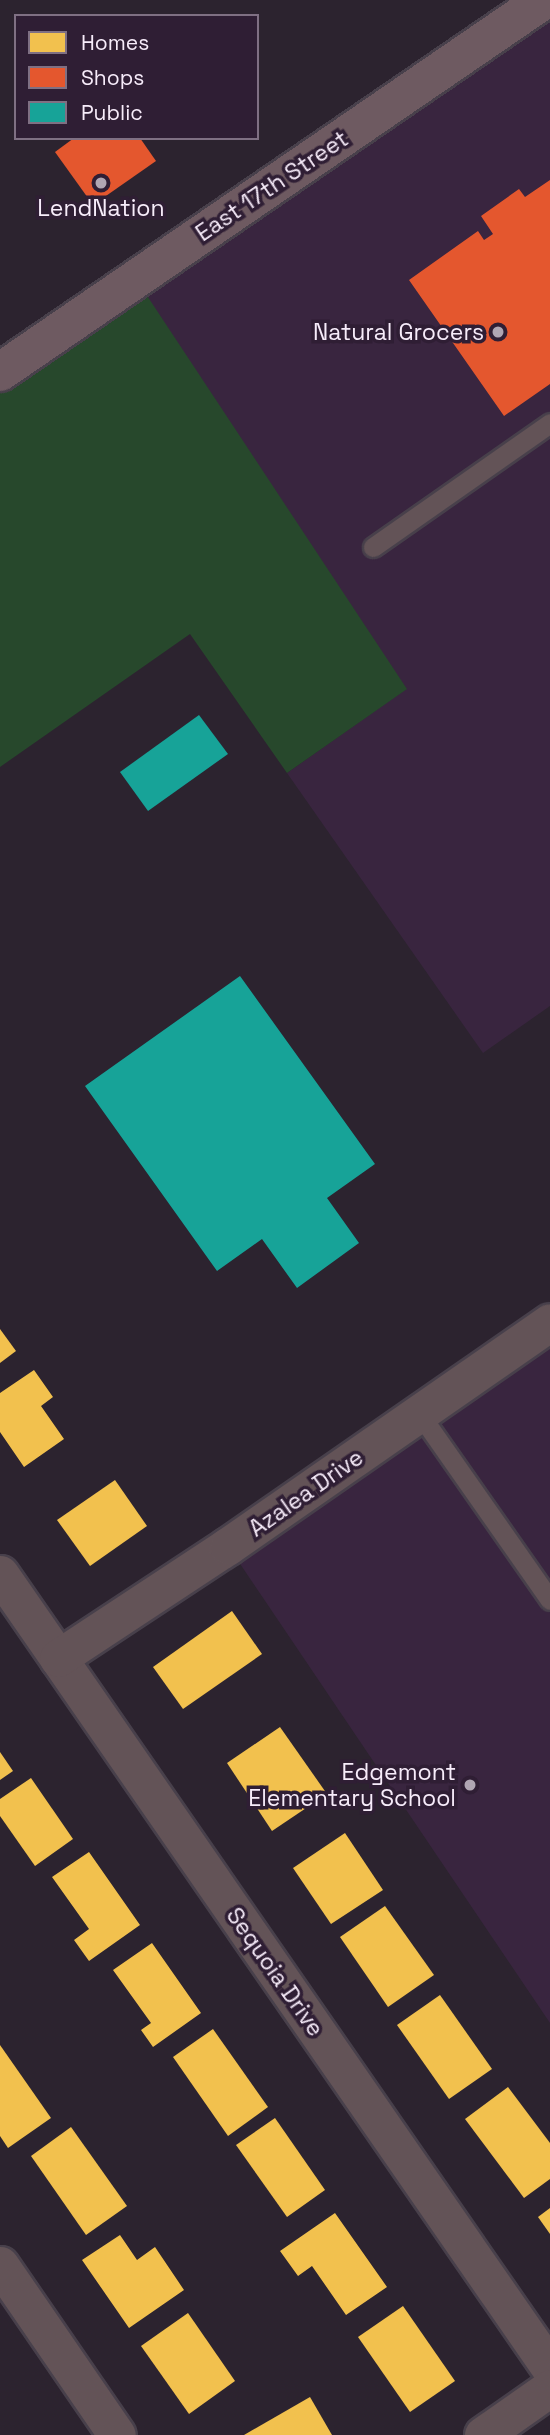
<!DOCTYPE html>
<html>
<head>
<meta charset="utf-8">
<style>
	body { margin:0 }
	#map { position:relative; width:550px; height:2435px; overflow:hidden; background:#2c232f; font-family:"Space Grotesk",sans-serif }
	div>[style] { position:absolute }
	.built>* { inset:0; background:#39253f }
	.green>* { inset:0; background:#27482c }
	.homes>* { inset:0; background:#f2c14e }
	.shops>* { inset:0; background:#e4572e }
	.public>* { inset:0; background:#17a398 }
	.roads { filter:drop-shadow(2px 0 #48404b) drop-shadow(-2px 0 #48404b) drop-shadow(0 2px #48404b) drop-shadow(0 -2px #48404b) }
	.service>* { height:19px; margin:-9.5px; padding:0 9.5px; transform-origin:9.5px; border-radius:9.5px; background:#635357 }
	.minor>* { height:37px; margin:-18.5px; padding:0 18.5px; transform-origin:18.5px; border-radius:18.5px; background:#635357 }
	.primary>* { height:38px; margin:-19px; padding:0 19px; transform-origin:19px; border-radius:19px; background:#6e5a61 }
	.dots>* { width:19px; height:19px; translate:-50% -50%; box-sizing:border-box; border:4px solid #2f1e34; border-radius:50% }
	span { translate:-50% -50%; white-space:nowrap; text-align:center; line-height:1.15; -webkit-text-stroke:7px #2f1e34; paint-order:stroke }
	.street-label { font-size:23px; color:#f7ecfa }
	.poi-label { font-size:23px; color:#f7ecfa }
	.right { translate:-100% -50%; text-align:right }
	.legend { position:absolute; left:14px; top:14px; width:245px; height:126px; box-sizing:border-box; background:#2f1e34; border:2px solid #7f7083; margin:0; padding:9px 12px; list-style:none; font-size:21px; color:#f7ecfa }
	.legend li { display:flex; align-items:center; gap:14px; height:35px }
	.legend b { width:35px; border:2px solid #7f7083 }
</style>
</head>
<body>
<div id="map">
	<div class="built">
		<div style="clip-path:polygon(550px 0,550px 1006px,483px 1053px,287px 773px,406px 689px,128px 285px)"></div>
		<div style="clip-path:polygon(550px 1321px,550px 2023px,228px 1546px)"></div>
	</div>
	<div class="green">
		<div style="clip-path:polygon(136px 279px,407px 689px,287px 773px,190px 634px,0 767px,0 372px)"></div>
	</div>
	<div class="homes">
		<div style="clip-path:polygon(0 1329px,16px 1351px,0 1363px)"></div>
		<div style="clip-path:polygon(34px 1370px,53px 1397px,41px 1406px,64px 1439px,24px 1467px,0 1432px,0 1393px)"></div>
		<div style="clip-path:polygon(115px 1480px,147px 1526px,90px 1566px,57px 1520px)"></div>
		<div style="clip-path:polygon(232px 1611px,262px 1654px,183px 1709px,153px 1667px)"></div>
		<div style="clip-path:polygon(280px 1727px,327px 1794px,272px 1831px,227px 1763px)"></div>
		<div style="clip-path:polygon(0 1752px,13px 1771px,0 1780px)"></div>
		<div style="clip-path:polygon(31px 1778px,73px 1839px,35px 1866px,0 1816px,0 1799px)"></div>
		<div style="clip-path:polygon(345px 1833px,383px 1890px,331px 1924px,293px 1868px)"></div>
		<div style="clip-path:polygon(89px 1852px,140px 1925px,89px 1961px,74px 1940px,89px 1929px,52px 1877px)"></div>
		<div style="clip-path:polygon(385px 1906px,434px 1975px,388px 2007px,340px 1937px)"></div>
		<div style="clip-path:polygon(152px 1943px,201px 2013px,153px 2047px,141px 2030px,151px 2023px,113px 1970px)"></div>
		<div style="clip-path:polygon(440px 1995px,492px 2069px,449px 2099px,397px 2025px)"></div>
		<div style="clip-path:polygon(213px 2029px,268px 2107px,228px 2136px,173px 2057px)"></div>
		<div style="clip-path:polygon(0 2045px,51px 2118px,8px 2148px,0 2136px)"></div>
		<div style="clip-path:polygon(508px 2087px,550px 2143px,550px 2179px,524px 2198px,465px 2119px)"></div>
		<div style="clip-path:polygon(275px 2118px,325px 2190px,287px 2217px,236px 2145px)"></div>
		<div style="clip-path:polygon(71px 2127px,127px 2206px,86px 2235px,31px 2156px)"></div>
		<div style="clip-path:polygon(550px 2208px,550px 2234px,538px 2217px)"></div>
		<div style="clip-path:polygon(335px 2213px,387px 2287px,346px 2315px,312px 2266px,298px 2276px,280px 2251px)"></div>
		<div style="clip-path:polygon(120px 2235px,137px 2260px,155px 2247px,184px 2290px,129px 2328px,82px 2260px)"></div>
		<div style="clip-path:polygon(403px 2306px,455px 2381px,410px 2412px,358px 2337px)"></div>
		<div style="clip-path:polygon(188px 2313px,235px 2381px,189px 2414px,141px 2346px)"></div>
		<div style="clip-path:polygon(310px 2397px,332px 2435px,244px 2435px)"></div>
	</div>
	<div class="shops">
		<div style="clip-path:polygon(74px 138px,140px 138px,156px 161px,93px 205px,55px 152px)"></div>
		<div style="clip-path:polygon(550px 180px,550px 384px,504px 416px,409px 280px,478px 231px,484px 240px,493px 234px,481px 216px,519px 189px,525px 197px)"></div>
	</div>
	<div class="public">
		<div style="clip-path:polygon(199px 715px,228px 754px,148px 811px,120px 772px)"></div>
		<div style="clip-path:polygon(240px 976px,375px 1164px,327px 1198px,359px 1243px,297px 1288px,262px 1239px,217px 1271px,85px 1086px)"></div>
	</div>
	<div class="roads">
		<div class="service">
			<div style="left:373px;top:547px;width:216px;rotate:-35deg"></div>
			<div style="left:419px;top:1413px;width:228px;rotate:55deg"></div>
		</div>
		<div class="minor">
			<div style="left:0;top:1574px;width:966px;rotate:55.29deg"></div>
			<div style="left:58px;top:1658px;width:204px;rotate:-33.4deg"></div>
			<div style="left:228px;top:1546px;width:392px;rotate:-34.8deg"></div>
			<div style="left:0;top:2265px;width:206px;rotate:55.5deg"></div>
			<div style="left:483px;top:2435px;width:82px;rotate:-35deg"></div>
		</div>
		<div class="primary">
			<div style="left:0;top:372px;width:659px;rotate:-34.37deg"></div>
		</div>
	</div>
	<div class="dots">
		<div style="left:101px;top:183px;background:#b0a6b3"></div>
		<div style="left:498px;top:332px;background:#b0a6b3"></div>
		<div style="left:470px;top:1785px;background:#b0a6b3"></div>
	</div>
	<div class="street-label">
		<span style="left:272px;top:186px;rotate:-34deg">East 17th Street</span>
		<span style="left:306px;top:1493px;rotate:-35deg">Azalea Drive</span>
		<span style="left:275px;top:1972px;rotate:55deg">Sequoia Drive</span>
	</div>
	<div class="poi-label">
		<span style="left:101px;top:208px">LendNation</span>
		<span class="right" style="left:484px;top:332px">Natural Grocers</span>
		<span class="right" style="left:456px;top:1785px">Edgemont<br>Elementary School</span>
	</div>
	<ul class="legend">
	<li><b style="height:19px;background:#f2c14e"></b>Homes</li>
	<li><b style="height:19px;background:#e4572e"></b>Shops</li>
	<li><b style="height:19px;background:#17a398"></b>Public</li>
	</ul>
</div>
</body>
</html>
